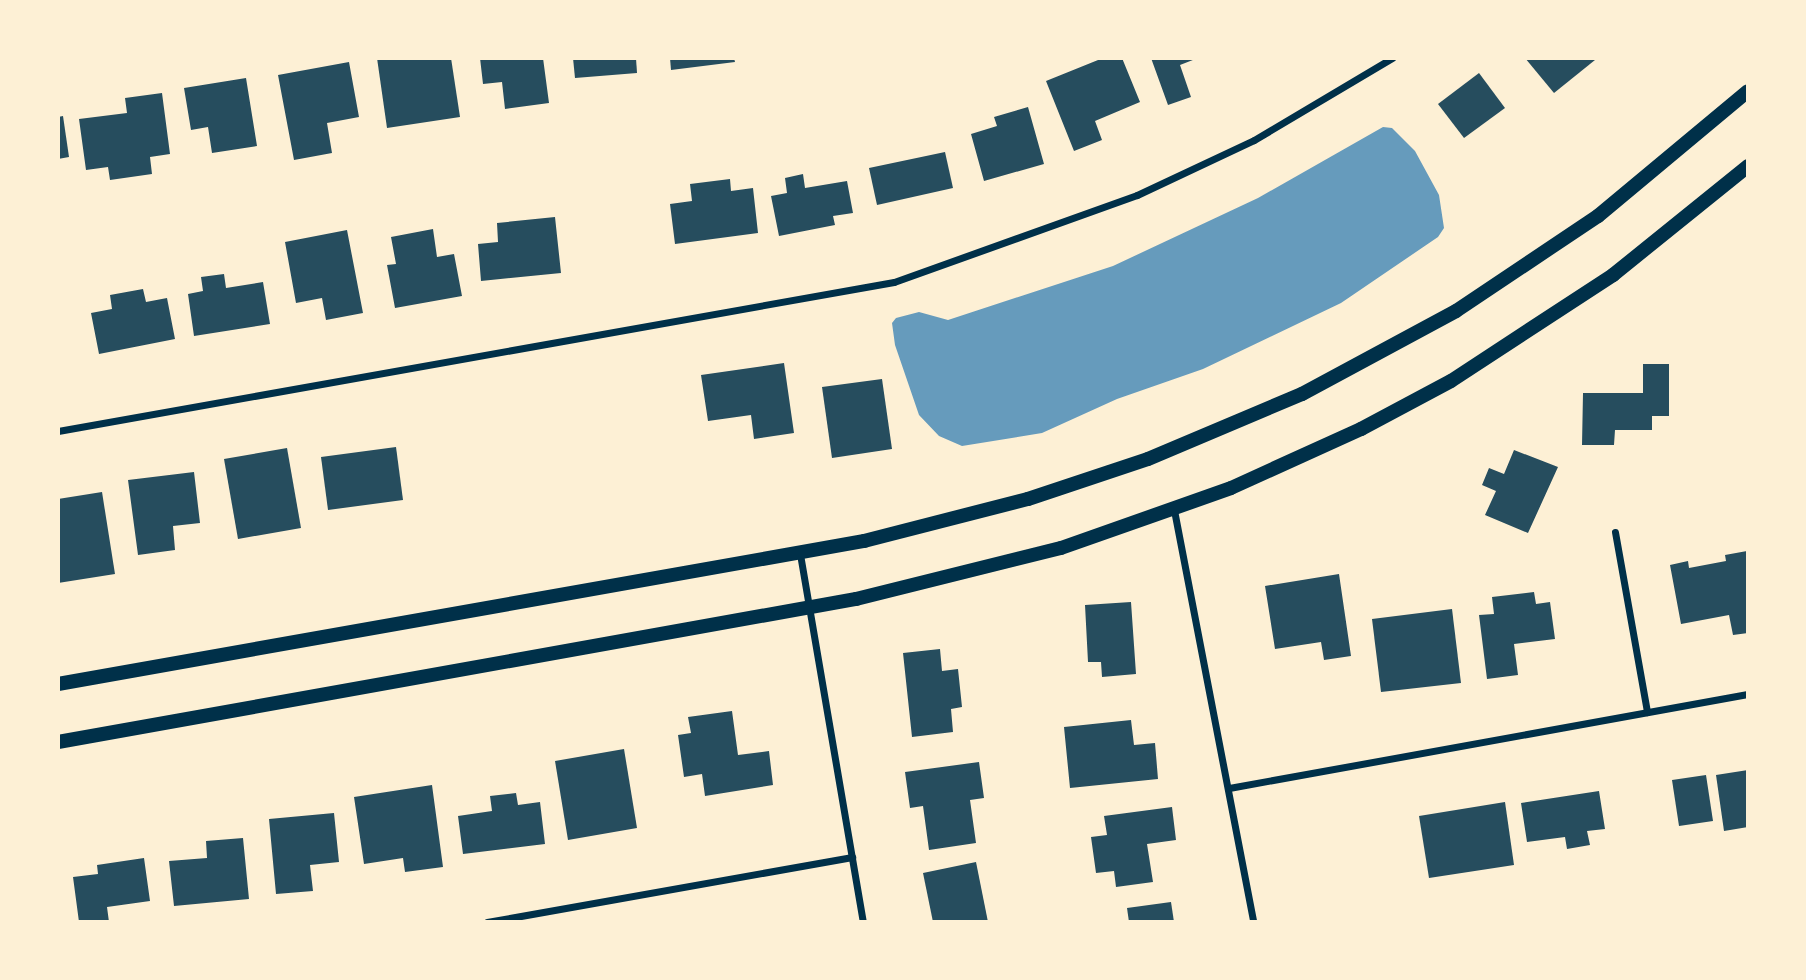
<!DOCTYPE html>
<html>
<head>
<meta charset="utf-8">
<style>
	body { margin:0 }
	#map { position:relative; width:1806px; height:980px; overflow:hidden; background:#fdf0d5; font-family:Lato,sans-serif }
	div>[style] { position:absolute }
	.water>* { inset:0; background:#669bbc }
	.building>* { inset:0; background:#264d5e }
	.minor>* { height:7px; margin:-3.5px; padding:0 3.5px; transform-origin:3.5px; border-radius:3.5px; background:#003049 }
	.secondary>* { height:14px; margin:-7px; padding:0 7px; transform-origin:7px; border-radius:7px; background:#003049 }
	span { translate:-50% -50%; white-space:nowrap; text-align:center; line-height:1.15; -webkit-text-stroke:7px #fdf0d5; paint-order:stroke }
	.frame { position:absolute; inset:0; border:60px solid #fdf0d5; pointer-events:none }
</style>
</head>
<body>
<div id="map">
	<div class="water">
		<div style="clip-path:polygon(1383px 127px,1392px 128px,1415px 151px,1439px 195px,1444px 228px,1438px 237px,1341px 303px,1203px 369px,1117px 399px,1042px 433px,962px 446px,939px 436px,919px 415px,895px 345px,892px 323px,896px 318px,919px 312px,948px 320px,1113px 266px,1258px 198px)"></div>
	</div>
	<div class="building">
		<div style="clip-path:polygon(377px 58px,451px 58px,460px 117px,387px 128px)"></div>
		<div style="clip-path:polygon(480px 58px,543px 58px,549px 103px,505px 109px,502px 82px,483px 84px)"></div>
		<div style="clip-path:polygon(573px 58px,636px 58px,637px 73px,575px 78px)"></div>
		<div style="clip-path:polygon(670px 58px,734px 58px,735px 62px,671px 70px)"></div>
		<div style="clip-path:polygon(1103px 58px,1122px 58px,1140px 102px,1095px 121px,1102px 140px,1074px 151px,1046px 81px)"></div>
		<div style="clip-path:polygon(1151px 58px,1198px 58px,1180px 65px,1191px 97px,1168px 105px)"></div>
		<div style="clip-path:polygon(1525px 58px,1594px 58px,1595px 60px,1554px 93px)"></div>
		<div style="clip-path:polygon(349px 62px,359px 117px,327px 123px,332px 153px,294px 160px,278px 75px)"></div>
		<div style="clip-path:polygon(1479px 73px,1505px 108px,1464px 138px,1438px 104px)"></div>
		<div style="clip-path:polygon(246px 78px,257px 146px,212px 153px,208px 127px,191px 130px,184px 88px)"></div>
		<div style="clip-path:polygon(162px 93px,170px 154px,150px 157px,152px 174px,110px 180px,108px 167px,86px 170px,79px 119px,127px 113px,125px 98px)"></div>
		<div style="clip-path:polygon(1028px 107px,1044px 164px,984px 181px,971px 134px,997px 126px,994px 117px)"></div>
		<div style="clip-path:polygon(63px 116px,69px 157px,58px 159px,58px 117px)"></div>
		<div style="clip-path:polygon(945px 152px,953px 188px,877px 205px,869px 168px)"></div>
		<div style="clip-path:polygon(803px 174px,805px 188px,847px 181px,853px 213px,833px 216px,835px 225px,779px 236px,771px 196px,787px 193px,785px 178px)"></div>
		<div style="clip-path:polygon(730px 179px,731px 191px,753px 188px,758px 233px,675px 244px,670px 204px,692px 201px,690px 184px)"></div>
		<div style="clip-path:polygon(555px 217px,561px 273px,481px 281px,478px 244px,498px 242px,497px 223px)"></div>
		<div style="clip-path:polygon(433px 229px,437px 257px,454px 254px,462px 296px,395px 308px,387px 265px,396px 264px,391px 237px)"></div>
		<div style="clip-path:polygon(347px 230px,363px 313px,326px 320px,322px 298px,296px 303px,285px 242px)"></div>
		<div style="clip-path:polygon(224px 274px,226px 288px,263px 282px,270px 324px,194px 336px,188px 294px,203px 291px,201px 277px)"></div>
		<div style="clip-path:polygon(143px 289px,146px 302px,167px 298px,175px 339px,99px 354px,91px 313px,112px 309px,110px 295px)"></div>
		<div style="clip-path:polygon(784px 363px,794px 433px,754px 439px,751px 415px,708px 421px,701px 375px)"></div>
		<div style="clip-path:polygon(1643px 364px,1669px 364px,1669px 416px,1652px 416px,1652px 430px,1615px 430px,1614px 445px,1582px 445px,1583px 393px,1643px 393px)"></div>
		<div style="clip-path:polygon(882px 379px,892px 449px,832px 458px,822px 387px)"></div>
		<div style="clip-path:polygon(396px 447px,403px 500px,328px 510px,321px 457px)"></div>
		<div style="clip-path:polygon(287px 448px,301px 528px,238px 539px,224px 459px)"></div>
		<div style="clip-path:polygon(1514px 450px,1558px 467px,1528px 533px,1485px 515px,1496px 491px,1482px 485px,1489px 468px,1504px 474px)"></div>
		<div style="clip-path:polygon(194px 472px,200px 523px,173px 526px,175px 550px,138px 555px,128px 480px)"></div>
		<div style="clip-path:polygon(102px 492px,115px 574px,58px 583px,58px 499px)"></div>
		<div style="clip-path:polygon(1747px 551px,1748px 633px,1733px 635px,1729px 615px,1681px 624px,1670px 565px,1688px 561px,1689px 568px,1726px 561px,1725px 555px)"></div>
		<div style="clip-path:polygon(1339px 574px,1351px 656px,1324px 660px,1321px 642px,1275px 649px,1265px 586px)"></div>
		<div style="clip-path:polygon(1534px 592px,1536px 604px,1550px 602px,1555px 639px,1514px 644px,1518px 675px,1487px 679px,1479px 615px,1494px 614px,1492px 597px)"></div>
		<div style="clip-path:polygon(1131px 602px,1136px 674px,1102px 677px,1101px 662px,1088px 662px,1085px 605px)"></div>
		<div style="clip-path:polygon(1452px 609px,1461px 683px,1381px 692px,1372px 619px)"></div>
		<div style="clip-path:polygon(940px 649px,942px 671px,958px 669px,962px 707px,951px 709px,953px 732px,912px 737px,903px 653px)"></div>
		<div style="clip-path:polygon(732px 711px,738px 755px,769px 751px,773px 785px,705px 796px,702px 774px,684px 777px,678px 735px,691px 733px,688px 717px)"></div>
		<div style="clip-path:polygon(1131px 720px,1134px 745px,1155px 743px,1158px 779px,1070px 788px,1064px 727px)"></div>
		<div style="clip-path:polygon(624px 749px,637px 828px,568px 840px,555px 761px)"></div>
		<div style="clip-path:polygon(979px 762px,984px 798px,970px 800px,976px 843px,929px 850px,923px 806px,910px 808px,905px 772px)"></div>
		<div style="clip-path:polygon(1748px 770px,1748px 827px,1724px 831px,1716px 775px)"></div>
		<div style="clip-path:polygon(1706px 775px,1713px 821px,1679px 826px,1672px 780px)"></div>
		<div style="clip-path:polygon(432px 785px,443px 867px,405px 872px,403px 858px,364px 864px,354px 797px)"></div>
		<div style="clip-path:polygon(1599px 791px,1605px 829px,1587px 831px,1590px 845px,1567px 849px,1565px 837px,1527px 842px,1521px 803px)"></div>
		<div style="clip-path:polygon(516px 793px,518px 805px,540px 802px,545px 844px,463px 854px,458px 816px,492px 811px,490px 796px)"></div>
		<div style="clip-path:polygon(1505px 802px,1514px 865px,1429px 878px,1419px 816px)"></div>
		<div style="clip-path:polygon(1172px 807px,1176px 840px,1147px 844px,1153px 882px,1116px 887px,1114px 871px,1096px 873px,1091px 837px,1107px 835px,1104px 816px)"></div>
		<div style="clip-path:polygon(334px 813px,339px 862px,310px 865px,313px 891px,276px 894px,269px 819px)"></div>
		<div style="clip-path:polygon(243px 838px,249px 899px,174px 906px,169px 861px,207px 858px,206px 841px)"></div>
		<div style="clip-path:polygon(144px 858px,150px 901px,107px 907px,109px 922px,79px 922px,73px 877px,98px 874px,97px 865px)"></div>
		<div style="clip-path:polygon(976px 862px,988px 922px,933px 922px,923px 873px)"></div>
		<div style="clip-path:polygon(1171px 902px,1174px 922px,1129px 922px,1127px 908px)"></div>
	</div>
	<div class="minor">
		<div style="left:58px;top:431px;width:849px;rotate:-10.11deg"></div>
		<div style="left:894px;top:282px;width:258px;rotate:-19.7deg"></div>
		<div style="left:1137px;top:195px;width:129px;rotate:-25.2deg"></div>
		<div style="left:1254px;top:140px;width:161px;rotate:-30.7deg"></div>
		<div style="left:1174px;top:510px;width:420px;rotate:79.1deg"></div>
		<div style="left:1615px;top:532px;width:183px;rotate:79.9deg"></div>
		<div style="left:800px;top:554px;width:373px;rotate:80.3deg"></div>
		<div style="left:1229px;top:788px;width:527px;rotate:-10.27deg"></div>
		<div style="left:487px;top:922px;width:371px;rotate:-10.1deg"></div>
	</div>
	<div class="secondary">
		<div style="left:58px;top:684px;width:819px;rotate:-10.06deg"></div>
		<div style="left:864px;top:541px;width:169px;rotate:-14.4deg"></div>
		<div style="left:1028px;top:499px;width:126px;rotate:-18.4deg"></div>
		<div style="left:1148px;top:459px;width:167px;rotate:-22.9deg"></div>
		<div style="left:1302px;top:394px;width:175px;rotate:-28.3deg"></div>
		<div style="left:1456px;top:311px;width:171px;rotate:-33.8deg"></div>
		<div style="left:1598px;top:216px;width:195px;rotate:-39.8deg"></div>
		<div style="left:58px;top:742px;width:811px;rotate:-10.16deg"></div>
		<div style="left:856px;top:599px;width:211px;rotate:-14deg"></div>
		<div style="left:1061px;top:548px;width:180px;rotate:-19.4deg"></div>
		<div style="left:1231px;top:488px;width:143px;rotate:-24.4deg"></div>
		<div style="left:1361px;top:429px;width:102px;rotate:-28.1deg"></div>
		<div style="left:1451px;top:381px;width:194px;rotate:-33.2deg"></div>
		<div style="left:1613px;top:275px;width:174px;rotate:-38.9deg"></div>
	</div>
	<div class="frame"></div>
</div>
</body>
</html>
